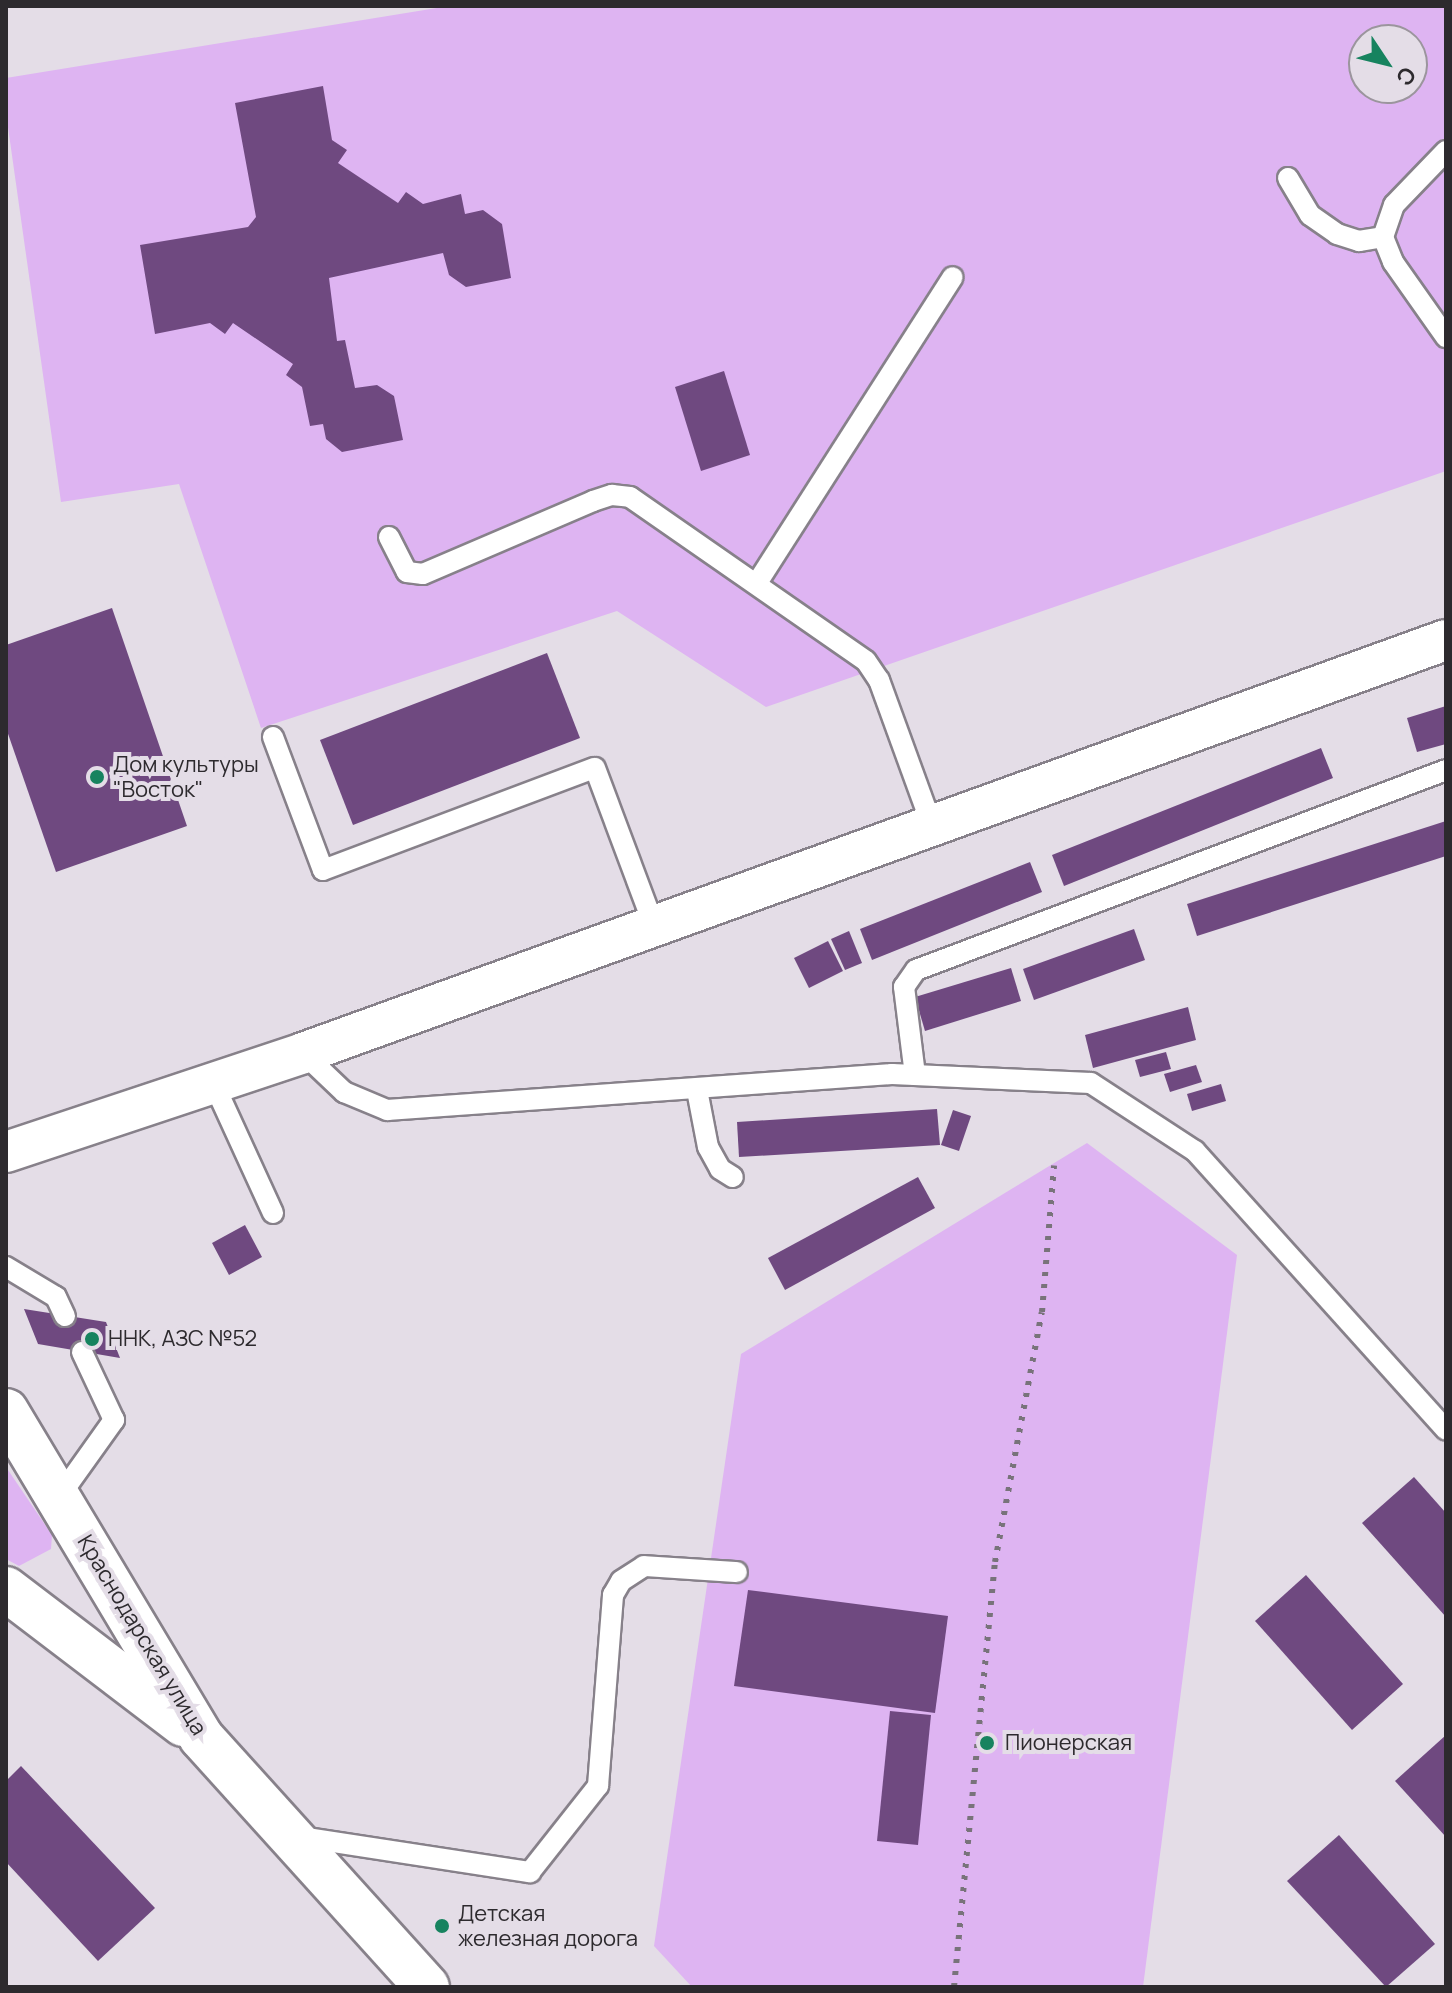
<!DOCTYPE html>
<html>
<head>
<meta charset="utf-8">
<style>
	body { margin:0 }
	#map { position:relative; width:1452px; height:1993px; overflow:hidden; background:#e4dde7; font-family:Manrope,sans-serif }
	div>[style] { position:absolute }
	.green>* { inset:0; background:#deb4f2 }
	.building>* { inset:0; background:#6f4980 }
	.roads { filter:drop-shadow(2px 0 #87818a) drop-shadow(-2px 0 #87818a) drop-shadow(0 2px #87818a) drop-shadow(0 -2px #87818a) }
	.lane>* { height:20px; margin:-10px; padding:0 10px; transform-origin:10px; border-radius:10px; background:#fff }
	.street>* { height:40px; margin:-20px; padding:0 20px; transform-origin:20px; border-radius:20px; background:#fff }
	.secondary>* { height:44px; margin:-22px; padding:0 22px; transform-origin:22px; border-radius:22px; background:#fff }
	.rail>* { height:6px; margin-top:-3px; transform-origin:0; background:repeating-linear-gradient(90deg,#78737a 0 4px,transparent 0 12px) }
	.dots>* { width:22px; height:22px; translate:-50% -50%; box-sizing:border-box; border:4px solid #e4dde7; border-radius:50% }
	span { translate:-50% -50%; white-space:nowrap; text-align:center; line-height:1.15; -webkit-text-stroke:8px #e4dde7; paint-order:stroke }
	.poi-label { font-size:22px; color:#2d2a2e }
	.left { translate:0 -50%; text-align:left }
	.street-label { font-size:22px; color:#2d2a2e }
	.frame { position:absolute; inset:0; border:8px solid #2d2a2e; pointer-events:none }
	.north { position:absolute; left:1348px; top:24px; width:80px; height:80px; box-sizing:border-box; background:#e4dde7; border:2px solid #9b959d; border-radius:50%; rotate:125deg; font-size:22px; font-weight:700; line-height:32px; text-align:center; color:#2d2a2e }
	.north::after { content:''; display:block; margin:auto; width:28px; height:36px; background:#17835f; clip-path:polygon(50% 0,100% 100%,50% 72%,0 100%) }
</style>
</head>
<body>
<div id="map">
	<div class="green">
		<div style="clip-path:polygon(evenodd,449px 6px,1446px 6px,1446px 471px,766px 707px,617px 611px,261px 728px,179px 484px,61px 502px,6px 113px,6px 78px,449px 6px,1364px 40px,1412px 40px,1412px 88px,1364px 88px,1364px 40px)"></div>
		<div style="clip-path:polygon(1087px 1143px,1237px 1255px,1143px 1987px,692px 1987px,654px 1946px,741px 1354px)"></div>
		<div style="clip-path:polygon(6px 1467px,52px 1535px,51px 1549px,19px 1566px,6px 1559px)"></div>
	</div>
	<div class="building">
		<div style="clip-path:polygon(323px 86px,332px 140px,347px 150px,338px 163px,398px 203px,406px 192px,423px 204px,461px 194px,465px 214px,483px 210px,502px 224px,511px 278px,466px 287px,449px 275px,443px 253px,329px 278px,337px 341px,345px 340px,355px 388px,377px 385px,394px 396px,403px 440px,342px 452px,326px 439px,323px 424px,310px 426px,302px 387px,286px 375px,293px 364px,233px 323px,225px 334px,210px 323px,155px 334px,140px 245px,248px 227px,256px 217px,235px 103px)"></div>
		<div style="clip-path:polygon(724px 371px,750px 455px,701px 471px,675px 387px)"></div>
		<div style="clip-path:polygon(112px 608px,187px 826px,56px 872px,6px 728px,6px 645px)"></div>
		<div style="clip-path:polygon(547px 653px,580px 738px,353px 825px,320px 740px)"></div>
		<div style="clip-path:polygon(1446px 706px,1446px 744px,1417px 752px,1407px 718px)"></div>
		<div style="clip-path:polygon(1321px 748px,1333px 778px,1064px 886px,1052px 855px)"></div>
		<div style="clip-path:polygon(1446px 821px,1446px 856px,1197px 936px,1187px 904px)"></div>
		<div style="clip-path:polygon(1030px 862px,1042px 892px,872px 960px,860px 929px)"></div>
		<div style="clip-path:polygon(1134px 929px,1145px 960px,1034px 1000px,1023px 969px)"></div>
		<div style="clip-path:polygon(849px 931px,862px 963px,845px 970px,831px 939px)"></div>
		<div style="clip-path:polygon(828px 941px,843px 971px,809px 988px,794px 958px)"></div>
		<div style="clip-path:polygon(1011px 968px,1021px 1001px,925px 1031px,915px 997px)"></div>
		<div style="clip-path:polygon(1188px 1007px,1196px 1040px,1093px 1068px,1085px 1035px)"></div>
		<div style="clip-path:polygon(1166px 1052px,1171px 1069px,1140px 1077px,1135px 1060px)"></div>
		<div style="clip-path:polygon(1196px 1065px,1202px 1082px,1170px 1092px,1164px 1074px)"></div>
		<div style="clip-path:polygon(1221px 1084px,1226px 1101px,1192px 1111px,1187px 1094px)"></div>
		<div style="clip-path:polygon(937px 1109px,940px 1145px,739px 1157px,737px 1122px)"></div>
		<div style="clip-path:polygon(953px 1110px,971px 1116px,959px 1151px,941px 1145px)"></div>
		<div style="clip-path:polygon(918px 1177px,935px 1208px,785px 1290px,768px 1258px)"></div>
		<div style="clip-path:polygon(245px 1225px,262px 1257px,229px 1275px,212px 1243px)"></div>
		<div style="clip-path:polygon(24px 1309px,106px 1322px,120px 1358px,38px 1344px)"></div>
		<div style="clip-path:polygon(1414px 1477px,1446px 1513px,1446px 1617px,1362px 1523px)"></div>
		<div style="clip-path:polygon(1306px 1575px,1403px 1684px,1352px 1730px,1255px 1621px)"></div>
		<div style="clip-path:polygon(748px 1590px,948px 1616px,935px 1713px,734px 1686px)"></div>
		<div style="clip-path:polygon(890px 1711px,931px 1715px,918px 1845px,877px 1841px)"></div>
		<div style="clip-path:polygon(1446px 1735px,1446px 1837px,1395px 1781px)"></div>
		<div style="clip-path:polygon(21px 1766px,155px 1908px,98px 1961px,6px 1862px,6px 1781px)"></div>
		<div style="clip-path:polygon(1339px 1835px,1435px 1944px,1386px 1987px,1287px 1881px)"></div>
	</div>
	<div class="roads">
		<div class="lane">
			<div style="left:1446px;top:151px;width:75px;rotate:133.9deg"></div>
			<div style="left:1394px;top:205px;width:34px;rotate:109deg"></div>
			<div style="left:1383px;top:237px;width:27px;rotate:68deg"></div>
			<div style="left:1393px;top:262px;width:92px;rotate:54.8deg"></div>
			<div style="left:1288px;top:178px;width:43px;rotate:59.3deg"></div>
			<div style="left:1310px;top:215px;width:33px;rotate:35deg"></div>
			<div style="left:1337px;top:234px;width:23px;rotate:18deg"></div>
			<div style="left:1359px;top:241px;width:24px;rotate:-9deg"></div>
			<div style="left:389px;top:537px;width:39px;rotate:63deg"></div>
			<div style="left:407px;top:572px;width:16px;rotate:7deg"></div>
			<div style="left:423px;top:574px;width:185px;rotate:-23.2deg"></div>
			<div style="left:593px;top:501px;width:20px;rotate:-18deg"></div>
			<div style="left:612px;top:495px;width:18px;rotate:6deg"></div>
			<div style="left:630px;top:497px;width:287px;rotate:34.8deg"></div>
			<div style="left:866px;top:661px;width:23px;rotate:56deg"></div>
			<div style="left:879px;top:680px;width:155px;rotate:70deg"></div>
			<div style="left:757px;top:583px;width:363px;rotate:-57.4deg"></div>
			<div style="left:273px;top:737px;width:142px;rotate:69.4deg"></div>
			<div style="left:323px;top:870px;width:290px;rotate:-20.6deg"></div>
			<div style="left:595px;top:768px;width:169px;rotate:69.5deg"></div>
			<div style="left:303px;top:1053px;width:57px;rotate:43.6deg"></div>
			<div style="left:344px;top:1092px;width:47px;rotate:22.7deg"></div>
			<div style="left:387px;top:1110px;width:506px;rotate:-4.08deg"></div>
			<div style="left:892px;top:1074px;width:199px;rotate:2.6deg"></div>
			<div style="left:1091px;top:1083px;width:124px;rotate:33.2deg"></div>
			<div style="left:1195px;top:1151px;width:375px;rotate:48deg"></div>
			<div style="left:915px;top:1075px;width:89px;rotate:-97.1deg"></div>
			<div style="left:904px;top:987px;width:21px;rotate:-55deg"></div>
			<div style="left:916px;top:970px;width:566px;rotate:-20.67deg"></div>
			<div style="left:213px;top:1082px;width:144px;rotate:65.4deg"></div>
			<div style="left:697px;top:1090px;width:58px;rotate:79.1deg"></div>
			<div style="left:708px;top:1147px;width:25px;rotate:61deg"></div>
			<div style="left:720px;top:1169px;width:15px;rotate:32deg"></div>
			<div style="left:6px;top:1267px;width:58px;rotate:31deg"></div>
			<div style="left:56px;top:1297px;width:21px;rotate:65deg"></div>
			<div style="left:59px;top:1497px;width:95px;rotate:-54.5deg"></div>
			<div style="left:114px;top:1420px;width:75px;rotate:-115.2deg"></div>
			<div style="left:300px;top:1837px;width:233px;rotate:8.7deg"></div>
			<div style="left:530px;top:1872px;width:110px;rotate:-51.7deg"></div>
			<div style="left:598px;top:1786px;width:192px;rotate:-85.5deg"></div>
			<div style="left:613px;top:1595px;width:16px;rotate:-60deg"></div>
			<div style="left:621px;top:1581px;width:27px;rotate:-33deg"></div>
			<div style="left:644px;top:1566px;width:93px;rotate:3.7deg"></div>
		</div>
		<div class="street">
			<div style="left:6px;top:1152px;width:313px;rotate:-18.4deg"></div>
			<div style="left:303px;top:1053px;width:1215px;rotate:-19.87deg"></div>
		</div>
		<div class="secondary">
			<div style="left:6px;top:1411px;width:380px;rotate:59.1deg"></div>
			<div style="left:201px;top:1737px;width:337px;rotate:47.9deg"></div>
			<div style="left:6px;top:1589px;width:223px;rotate:37.3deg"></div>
		</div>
	</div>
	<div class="rail">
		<div style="left:954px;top:1987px;width:427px;rotate:-84.5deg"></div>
		<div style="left:995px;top:1562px;width:254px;rotate:-79.4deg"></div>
		<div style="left:1042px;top:1312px;width:147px;rotate:-85.3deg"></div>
	</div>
	<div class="dots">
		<div style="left:97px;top:777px;background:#17835f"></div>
		<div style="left:92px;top:1339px;background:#17835f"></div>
		<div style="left:987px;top:1743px;background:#17835f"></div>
		<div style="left:442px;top:1926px;background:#17835f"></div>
	</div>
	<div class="poi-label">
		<span class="left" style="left:113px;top:777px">Дом культуры<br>"Восток"</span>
		<span class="left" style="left:108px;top:1339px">ННК, АЗС №52</span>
		<span class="left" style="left:1005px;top:1743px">Пионерская</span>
		<span class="left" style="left:458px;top:1926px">Детская<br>железная дорога</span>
	</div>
	<div class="street-label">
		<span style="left:142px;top:1635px;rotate:59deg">Краснодарская улица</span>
	</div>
	<div class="frame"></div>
	<div class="north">С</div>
</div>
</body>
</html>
